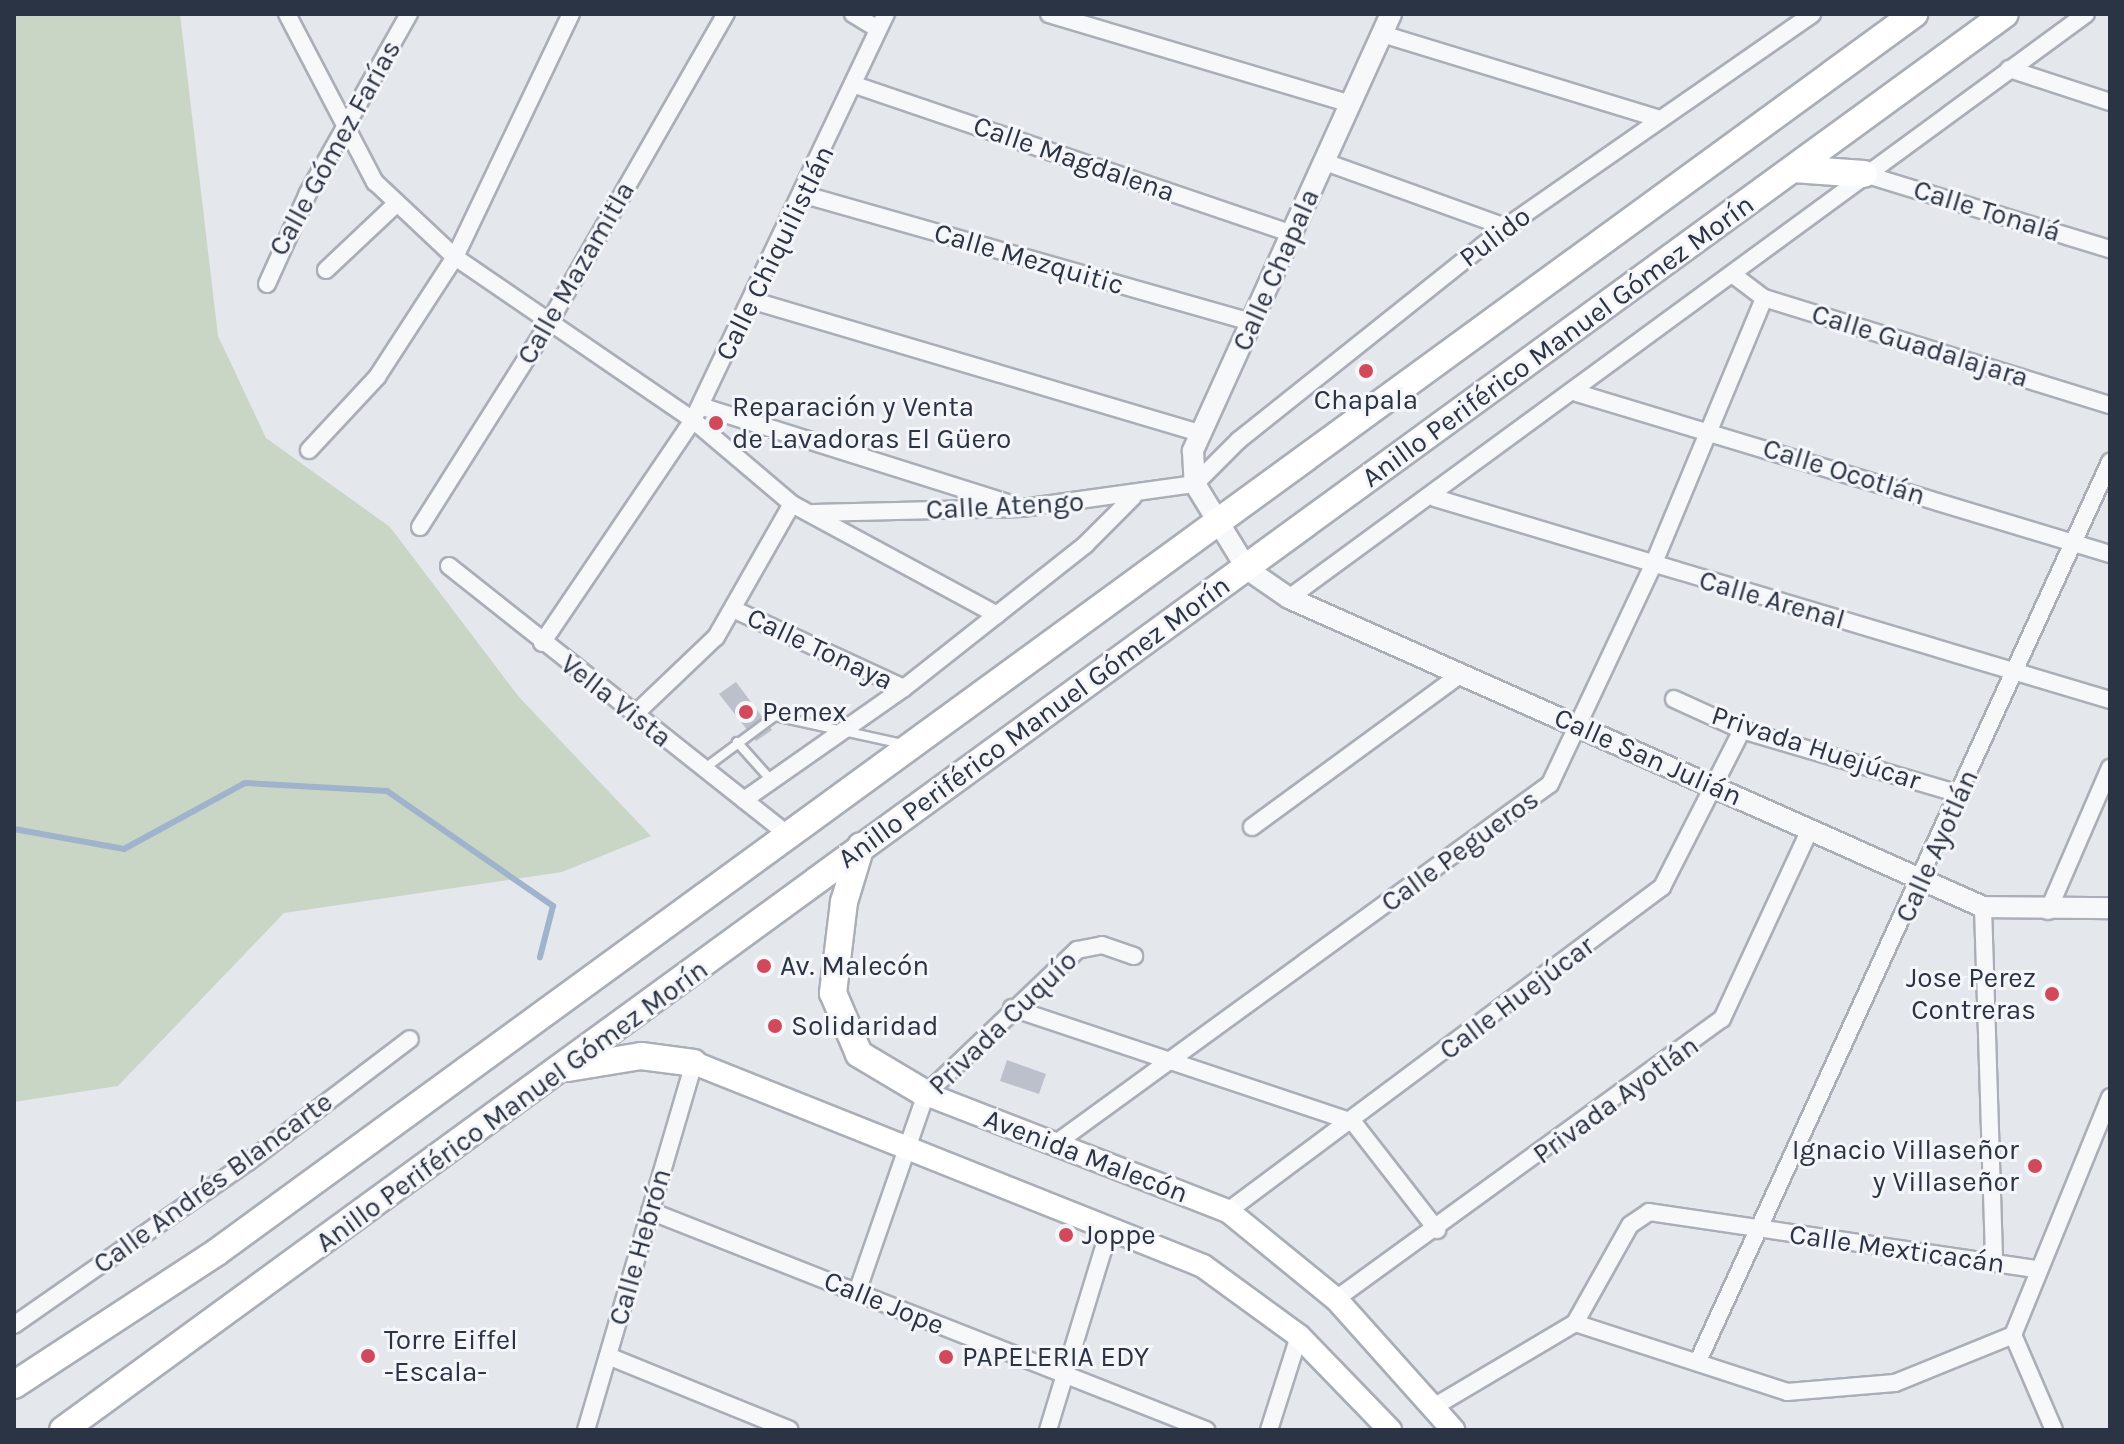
<!DOCTYPE html>
<html>
<head>
<meta charset="utf-8">
<style>
	body { margin:0 }
	#map { position:relative; width:2124px; height:1444px; overflow:hidden; background:#e4e7ec; font-family:Karla,sans-serif }
	div>[style] { position:absolute }
	.green>* { inset:0; background:#c9d6c5 }
	.stream>* { height:6px; margin:-3px; padding:0 3px; transform-origin:3px; border-radius:3px; background:#9fb4cc }
	.building>* { inset:0; background:#bbc0ca }
	.roads { filter:drop-shadow(2px 0 #a9aeb7) drop-shadow(-2px 0 #a9aeb7) drop-shadow(0 2px #a9aeb7) drop-shadow(0 -2px #a9aeb7) }
	.service>* { height:8px; margin:-4px; padding:0 4px; transform-origin:4px; border-radius:4px; background:#f7f8fa }
	.minor>* { height:16px; margin:-8px; padding:0 8px; transform-origin:8px; border-radius:8px; background:#f7f8fa }
	.tertiary>* { height:20px; margin:-10px; padding:0 10px; transform-origin:10px; border-radius:10px; background:#f7f8fa }
	.secondary>* { height:22px; margin:-11px; padding:0 11px; transform-origin:11px; border-radius:11px; background:#fff }
	.trunk>* { height:26px; margin:-13px; padding:0 13px; transform-origin:13px; border-radius:13px; background:#fff }
	.dots>* { width:22px; height:22px; translate:-50% -50%; box-sizing:border-box; border:4px solid #f4f6f9; border-radius:50% }
	span { translate:-50% -50%; white-space:nowrap; text-align:center; line-height:1.15; -webkit-text-stroke:6px #f4f6f9; paint-order:stroke }
	.street-label { font-size:28px; color:#2b3445 }
	.poi-label { font-size:28px; color:#2b3445 }
	.left { translate:0 -50%; text-align:left }
	.right { translate:-100% -50%; text-align:right }
	.frame { position:absolute; inset:0; border:16px solid #2b3445; pointer-events:none }
</style>
</head>
<body>
<div id="map">
	<div class="green">
		<div style="clip-path:polygon(14px 14px,180px 14px,218px 336px,266px 438px,390px 527px,519px 697px,651px 836px,562px 872px,284px 913px,118px 1086px,14px 1102px)"></div>
	</div>
	<div class="stream">
		<div style="left:14px;top:829px;width:112px;rotate:10.3deg"></div>
		<div style="left:124px;top:849px;width:138px;rotate:-28.6deg"></div>
		<div style="left:245px;top:783px;width:142px;rotate:3.2deg"></div>
		<div style="left:387px;top:791px;width:202px;rotate:34.7deg"></div>
		<div style="left:553px;top:906px;width:53px;rotate:104.3deg"></div>
	</div>
	<div class="building">
		<div style="clip-path:polygon(736px 682px,772px 730px,756px 741px,719px 694px)"></div>
		<div style="clip-path:polygon(1007px 1060px,1046px 1074px,1039px 1094px,1000px 1081px)"></div>
	</div>
	<div class="roads">
		<div class="service">
			<div style="left:737px;top:742px;width:52px;rotate:48.1deg"></div>
			<div style="left:705px;top:768px;width:87px;rotate:-36.6deg"></div>
			<div style="left:775px;top:716px;width:130px;rotate:12.4deg"></div>
		</div>
		<div class="minor">
			<div style="left:287px;top:14px;width:190px;rotate:62.4deg"></div>
			<div style="left:375px;top:182px;width:110px;rotate:43.2deg"></div>
			<div style="left:455px;top:257px;width:288px;rotate:34.4deg"></div>
			<div style="left:693px;top:420px;width:130px;rotate:40.3deg"></div>
			<div style="left:792px;top:504px;width:233px;rotate:28.4deg"></div>
			<div style="left:853px;top:14px;width:29px;rotate:31deg"></div>
			<div style="left:1049px;top:14px;width:315px;rotate:16.6deg"></div>
			<div style="left:1382px;top:34px;width:291px;rotate:17deg"></div>
			<div style="left:2009px;top:69px;width:106px;rotate:18.1deg"></div>
			<div style="left:855px;top:85px;width:463px;rotate:18.8deg"></div>
			<div style="left:1325px;top:162px;width:192px;rotate:19.8deg"></div>
			<div style="left:1864px;top:174px;width:257px;rotate:17deg"></div>
			<div style="left:805px;top:195px;width:467px;rotate:15.9deg"></div>
			<div style="left:326px;top:270px;width:96px;rotate:-43.3deg"></div>
			<div style="left:1736px;top:277px;width:35px;rotate:37deg"></div>
			<div style="left:1764px;top:298px;width:362px;rotate:17.2deg"></div>
			<div style="left:267px;top:284px;width:100px;rotate:-65.7deg"></div>
			<div style="left:308px;top:193px;width:206px;rotate:-60.6deg"></div>
			<div style="left:754px;top:301px;width:465px;rotate:16.5deg"></div>
			<div style="left:1577px;top:393px;width:557px;rotate:16.81deg"></div>
			<div style="left:700px;top:406px;width:323px;rotate:17.5deg"></div>
			<div style="left:309px;top:450px;width:100px;rotate:-47deg"></div>
			<div style="left:377px;top:377px;width:143px;rotate:-57deg"></div>
			<div style="left:455px;top:257px;width:269px;rotate:-64.5deg"></div>
			<div style="left:1435px;top:498px;width:705px;rotate:16.66deg"></div>
			<div style="left:813px;top:513px;width:209px;rotate:-1.4deg"></div>
			<div style="left:1022px;top:508px;width:175px;rotate:-7.9deg"></div>
			<div style="left:1195px;top:484px;width:62px;rotate:-45deg"></div>
			<div style="left:1239px;top:440px;width:342px;rotate:-38.6deg"></div>
			<div style="left:1506px;top:227px;width:373px;rotate:-34.8deg"></div>
			<div style="left:420px;top:527px;width:238px;rotate:-57.7deg"></div>
			<div style="left:547px;top:326px;width:360px;rotate:-60.2deg"></div>
			<div style="left:449px;top:566px;width:429px;rotate:38.4deg"></div>
			<div style="left:1289px;top:598px;width:988px;rotate:-36.23deg"></div>
			<div style="left:735px;top:610px;width:186px;rotate:24.8deg"></div>
			<div style="left:542px;top:643px;width:269px;rotate:-55.9deg"></div>
			<div style="left:693px;top:420px;width:450px;rotate:-64.6deg"></div>
			<div style="left:1674px;top:699px;width:75px;rotate:24.5deg"></div>
			<div style="left:1742px;top:730px;width:227px;rotate:16.4deg"></div>
			<div style="left:634px;top:715px;width:113px;rotate:-43.6deg"></div>
			<div style="left:716px;top:637px;width:153px;rotate:-60.3deg"></div>
			<div style="left:744px;top:800px;width:195px;rotate:-35deg"></div>
			<div style="left:904px;top:688px;width:231px;rotate:-38.3deg"></div>
			<div style="left:1085px;top:545px;width:68px;rotate:-45deg"></div>
			<div style="left:1252px;top:827px;width:259px;rotate:-36.2deg"></div>
			<div style="left:1983px;top:907px;width:354px;rotate:88.2deg"></div>
			<div style="left:2048px;top:911px;width:156px;rotate:-66.6deg"></div>
			<div style="left:1012px;top:1008px;width:360px;rotate:18.5deg"></div>
			<div style="left:1353px;top:1122px;width:137px;rotate:52.1deg"></div>
			<div style="left:1055px;top:1144px;width:612px;rotate:-36.03deg"></div>
			<div style="left:1550px;top:784px;width:242px;rotate:-64.8deg"></div>
			<div style="left:1653px;top:565px;width:289px;rotate:-67.4deg"></div>
			<div style="left:650px;top:1211px;width:598px;rotate:21.5deg"></div>
			<div style="left:1228px;top:1211px;width:542px;rotate:-36.74deg"></div>
			<div style="left:1662px;top:887px;width:176px;rotate:-63deg"></div>
			<div style="left:857px;top:1292px;width:210px;rotate:-70.8deg"></div>
			<div style="left:926px;top:1094px;width:209px;rotate:-43.6deg"></div>
			<div style="left:1077px;top:950px;width:25px;rotate:-11deg"></div>
			<div style="left:1102px;top:945px;width:34px;rotate:19deg"></div>
			<div style="left:1336px;top:1299px;width:477px;rotate:-36deg"></div>
			<div style="left:1722px;top:1019px;width:209px;rotate:-65.1deg"></div>
			<div style="left:1575px;top:1323px;width:223px;rotate:18deg"></div>
			<div style="left:1787px;top:1392px;width:108px;rotate:-4.8deg"></div>
			<div style="left:1895px;top:1383px;width:127px;rotate:-22.1deg"></div>
			<div style="left:14px;top:1325px;width:285px;rotate:-34.9deg"></div>
			<div style="left:248px;top:1162px;width:203px;rotate:-37.2deg"></div>
			<div style="left:608px;top:1356px;width:196px;rotate:22.1deg"></div>
			<div style="left:1699px;top:1359px;width:987px;rotate:-65.38deg"></div>
			<div style="left:1432px;top:1408px;width:166px;rotate:-30.7deg"></div>
			<div style="left:1575px;top:1323px;width:112px;rotate:-60.7deg"></div>
			<div style="left:1630px;top:1225px;width:23px;rotate:-34deg"></div>
			<div style="left:1649px;top:1212px;width:391px;rotate:8.4deg"></div>
			<div style="left:586px;top:1430px;width:383px;rotate:-73.6deg"></div>
			<div style="left:1048px;top:1430px;width:209px;rotate:-73deg"></div>
			<div style="left:1269px;top:1430px;width:99px;rotate:-72.3deg"></div>
			<div style="left:2054px;top:1430px;width:103px;rotate:-113.3deg"></div>
			<div style="left:2013px;top:1335px;width:257px;rotate:-67.8deg"></div>
		</div>
		<div class="tertiary">
			<div style="left:1391px;top:14px;width:480px;rotate:114.4deg"></div>
			<div style="left:1193px;top:451px;width:33px;rotate:87deg"></div>
			<div style="left:1195px;top:484px;width:100px;rotate:58.5deg"></div>
			<div style="left:1247px;top:569px;width:51px;rotate:34.6deg"></div>
			<div style="left:1289px;top:598px;width:760px;rotate:24deg"></div>
			<div style="left:1983px;top:907px;width:127px;rotate:0.5deg"></div>
		</div>
		<div class="secondary">
			<div style="left:694px;top:1063px;width:548px;rotate:21.74deg"></div>
			<div style="left:1203px;top:1266px;width:119px;rotate:36.1deg"></div>
			<div style="left:1299px;top:1336px;width:131px;rotate:45.9deg"></div>
			<div style="left:926px;top:1094px;width:324px;rotate:21.2deg"></div>
			<div style="left:1228px;top:1211px;width:139px;rotate:39.2deg"></div>
			<div style="left:1336px;top:1299px;width:176px;rotate:48.2deg"></div>
		</div>
		<div class="trunk">
			<div style="left:1793px;top:169px;width:71px;rotate:4deg"></div>
			<div style="left:861px;top:846px;width:59px;rotate:106.9deg"></div>
			<div style="left:844px;top:902px;width:92px;rotate:96.9deg"></div>
			<div style="left:833px;top:993px;width:66px;rotate:66.9deg"></div>
			<div style="left:859px;top:1054px;width:78px;rotate:30.8deg"></div>
			<div style="left:568px;top:1068px;width:74px;rotate:-9.3deg"></div>
			<div style="left:641px;top:1056px;width:53px;rotate:7.5deg"></div>
			<div style="left:14px;top:1385px;width:243px;rotate:-33.2deg"></div>
			<div style="left:217px;top:1252px;width:2101px;rotate:-36.11deg"></div>
			<div style="left:63px;top:1430px;width:2403px;rotate:-36.1deg"></div>
		</div>
	</div>
	<div class="dots">
		<div style="left:1366px;top:371px;background:#d1495b"></div>
		<div style="left:716px;top:423px;background:#d1495b"></div>
		<div style="left:746px;top:712px;background:#d1495b"></div>
		<div style="left:764px;top:966px;background:#d1495b"></div>
		<div style="left:2052px;top:994px;background:#d1495b"></div>
		<div style="left:775px;top:1026px;background:#d1495b"></div>
		<div style="left:2035px;top:1166px;background:#d1495b"></div>
		<div style="left:1066px;top:1235px;background:#d1495b"></div>
		<div style="left:368px;top:1356px;background:#d1495b"></div>
		<div style="left:946px;top:1357px;background:#d1495b"></div>
	</div>
	<div class="street-label">
		<span style="left:335px;top:148px;rotate:-61deg">Calle Gómez Farías</span>
		<span style="left:1074px;top:159px;rotate:19deg">Calle Magdalena</span>
		<span style="left:1987px;top:211px;rotate:17deg">Calle Tonalá</span>
		<span style="left:1495px;top:237px;rotate:-37deg">Pulido</span>
		<span style="left:775px;top:253px;rotate:-64deg">Calle Chiquilistlán</span>
		<span style="left:1029px;top:259px;rotate:16deg">Calle Mezquitic</span>
		<span style="left:1276px;top:270px;rotate:-66deg">Calle Chapala</span>
		<span style="left:576px;top:273px;rotate:-60deg">Calle Mazamitla</span>
		<span style="left:1558px;top:341px;rotate:-36deg">Anillo Periférico Manuel Gómez Morín</span>
		<span style="left:1920px;top:346px;rotate:17deg">Calle Guadalajara</span>
		<span style="left:1844px;top:472px;rotate:17deg">Calle Ocotlán</span>
		<span style="left:1005px;top:506px;rotate:-3deg">Calle Atengo</span>
		<span style="left:1772px;top:600px;rotate:16deg">Calle Arenal</span>
		<span style="left:820px;top:649px;rotate:25deg">Calle Tonaya</span>
		<span style="left:616px;top:701px;rotate:38deg">Vella Vista</span>
		<span style="left:1034px;top:722px;rotate:-36deg">Anillo Periférico Manuel Gómez Morín</span>
		<span style="left:1816px;top:748px;rotate:18deg">Privada Huejúcar</span>
		<span style="left:1648px;top:757px;rotate:24deg">Calle San Julián</span>
		<span style="left:1937px;top:846px;rotate:-66deg">Calle Ayotlán</span>
		<span style="left:1460px;top:851px;rotate:-36deg">Calle Pegueros</span>
		<span style="left:1517px;top:998px;rotate:-37deg">Calle Huejúcar</span>
		<span style="left:1003px;top:1023px;rotate:-44deg">Privada Cuquío</span>
		<span style="left:1616px;top:1100px;rotate:-36deg">Privada Ayotlán</span>
		<span style="left:512px;top:1106px;rotate:-36deg">Anillo Periférico Manuel Gómez Morín</span>
		<span style="left:1086px;top:1156px;rotate:21deg">Avenida Malecón</span>
		<span style="left:213px;top:1183px;rotate:-36deg">Calle Andrés Blancarte</span>
		<span style="left:640px;top:1247px;rotate:-74deg">Calle Hebrón</span>
		<span style="left:1897px;top:1249px;rotate:8deg">Calle Mexticacán</span>
		<span style="left:884px;top:1303px;rotate:22deg">Calle Jope</span>
	</div>
	<div class="poi-label">
		<span style="left:1366px;top:400px">Chapala</span>
		<span class="left" style="left:732px;top:423px">Reparación y Venta<br>de Lavadoras El Güero</span>
		<span class="left" style="left:762px;top:712px">Pemex</span>
		<span class="left" style="left:780px;top:966px">Av. Malecón</span>
		<span class="right" style="left:2036px;top:994px">Jose Perez<br>Contreras</span>
		<span class="left" style="left:791px;top:1026px">Solidaridad</span>
		<span class="right" style="left:2019px;top:1166px">Ignacio Villaseñor<br>y Villaseñor</span>
		<span class="left" style="left:1082px;top:1235px">Joppe</span>
		<span class="left" style="left:384px;top:1356px">Torre Eiffel<br>-Escala-</span>
		<span class="left" style="left:962px;top:1357px">PAPELERIA EDY</span>
	</div>
	<div class="frame"></div>
</div>
</body>
</html>
